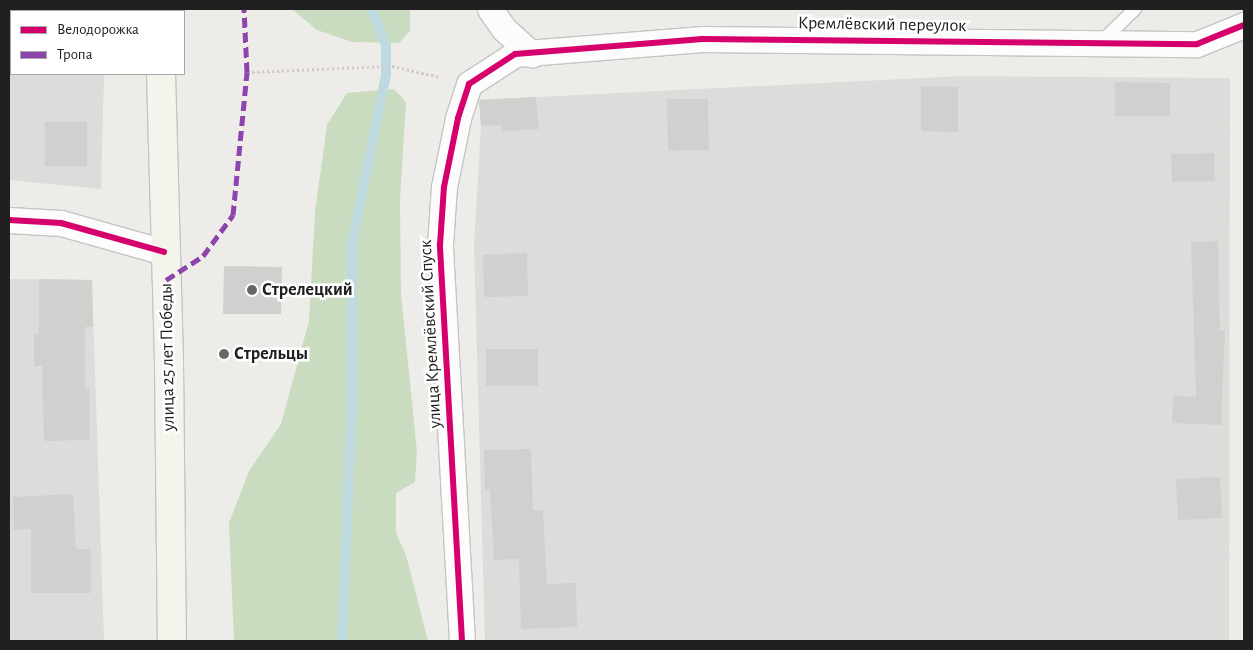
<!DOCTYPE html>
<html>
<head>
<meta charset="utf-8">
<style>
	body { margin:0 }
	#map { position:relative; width:1253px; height:650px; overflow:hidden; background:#eeece9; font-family:"Alegreya Sans",sans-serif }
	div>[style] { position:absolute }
	.residential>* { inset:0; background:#dddcda }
	.forest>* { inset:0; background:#cadcbf }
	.stream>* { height:10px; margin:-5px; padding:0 5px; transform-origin:5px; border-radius:5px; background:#bedae0 }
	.building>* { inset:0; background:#d2d0ce }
	.path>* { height:3px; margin-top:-1.5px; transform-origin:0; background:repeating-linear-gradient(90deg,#d7c9c8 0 2.5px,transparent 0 5px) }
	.roads { filter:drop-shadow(1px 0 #c5c4c3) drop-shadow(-1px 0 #c5c4c3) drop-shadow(0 1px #c5c4c3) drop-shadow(0 -1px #c5c4c3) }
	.service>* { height:12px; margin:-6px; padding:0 6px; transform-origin:6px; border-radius:6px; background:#fcfcfc }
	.minor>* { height:25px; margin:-12.5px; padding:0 12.5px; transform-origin:12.5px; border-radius:12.5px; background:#fcfcfc }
	.secondary>* { height:28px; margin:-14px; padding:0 14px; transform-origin:14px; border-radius:14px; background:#f4f4ec }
	.quiet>* { height:5px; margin-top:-2.5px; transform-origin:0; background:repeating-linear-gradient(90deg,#8e44ad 0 10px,transparent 0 15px) }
	.cycleway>* { height:6px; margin:-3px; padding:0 3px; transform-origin:3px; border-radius:3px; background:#d6006c }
	.dots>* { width:14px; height:14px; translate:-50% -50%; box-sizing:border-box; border:2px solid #fff; border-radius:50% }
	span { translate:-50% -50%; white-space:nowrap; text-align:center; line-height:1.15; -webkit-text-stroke:5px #fff; paint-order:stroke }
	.street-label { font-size:18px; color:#202020 }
	.poi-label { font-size:18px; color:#202020; font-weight:700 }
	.left { translate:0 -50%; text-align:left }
	.frame { position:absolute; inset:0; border:10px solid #202020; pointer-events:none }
	.legend { position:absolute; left:10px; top:10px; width:175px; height:65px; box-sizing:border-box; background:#fff; border:1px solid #a6a6a6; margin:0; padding:6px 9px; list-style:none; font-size:15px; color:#202020 }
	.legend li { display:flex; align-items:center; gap:10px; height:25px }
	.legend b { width:25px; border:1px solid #a6a6a6 }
</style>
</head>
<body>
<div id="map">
	<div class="residential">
		<div style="clip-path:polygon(9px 9px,106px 9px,11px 11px,11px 74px,104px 74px,101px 189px,9px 180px)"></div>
		<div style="clip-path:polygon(961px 76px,1230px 78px,1229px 641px,485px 641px,474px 245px,481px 126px,479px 100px)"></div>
		<div style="clip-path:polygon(9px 279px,92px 280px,104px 641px,9px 641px)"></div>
	</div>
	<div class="forest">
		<div style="clip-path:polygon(292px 9px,410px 9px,410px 31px,399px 43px,352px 42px,317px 30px)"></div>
		<div style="clip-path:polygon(394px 89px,406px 102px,400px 199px,401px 294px,417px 451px,415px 482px,396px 493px,396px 533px,406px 555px,428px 641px,234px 641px,229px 523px,249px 471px,281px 424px,309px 321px,315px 212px,327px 125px,347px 93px)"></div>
	</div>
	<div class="stream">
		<div style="left:342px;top:641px;width:238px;rotate:-87.6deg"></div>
		<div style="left:352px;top:403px;width:161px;rotate:-90deg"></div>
		<div style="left:352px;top:242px;width:170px;rotate:-78.5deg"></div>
		<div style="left:386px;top:75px;width:29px;rotate:-90deg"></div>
		<div style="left:386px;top:46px;width:40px;rotate:-111deg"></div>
	</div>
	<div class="building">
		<div style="clip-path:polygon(1115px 82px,1170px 83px,1170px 116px,1115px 116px)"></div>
		<div style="clip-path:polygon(921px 86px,958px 87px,958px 132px,921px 131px)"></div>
		<div style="clip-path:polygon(536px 97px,539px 129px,501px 131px,501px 125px,481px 126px,479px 100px)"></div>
		<div style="clip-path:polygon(667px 99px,708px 99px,709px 150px,668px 151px)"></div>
		<div style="clip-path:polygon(45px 122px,87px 122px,87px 166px,45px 166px)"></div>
		<div style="clip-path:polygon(1214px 153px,1215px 181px,1172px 182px,1171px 154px)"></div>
		<div style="clip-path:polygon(1218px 241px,1220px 331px,1225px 331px,1221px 425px,1172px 423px,1173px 396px,1196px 397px,1191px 242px)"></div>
		<div style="clip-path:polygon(527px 253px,528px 296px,484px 297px,483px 255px)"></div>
		<div style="clip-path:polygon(224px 266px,282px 267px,281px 314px,223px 314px)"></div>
		<div style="clip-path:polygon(39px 279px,92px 280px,93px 327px,85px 327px,85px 388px,89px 387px,90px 440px,44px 441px,42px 366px,34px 366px,34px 334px,39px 334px)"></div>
		<div style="clip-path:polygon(486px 349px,538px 349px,538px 386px,486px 386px)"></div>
		<div style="clip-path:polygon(531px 449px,533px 510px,543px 510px,547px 584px,576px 583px,577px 627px,521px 629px,519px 559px,494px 560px,490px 489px,485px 490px,484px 450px)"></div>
		<div style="clip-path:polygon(1220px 477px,1222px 518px,1178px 520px,1176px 479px)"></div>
		<div style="clip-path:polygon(73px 494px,76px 549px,91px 549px,91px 593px,31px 593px,31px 529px,14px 530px,13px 497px)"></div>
	</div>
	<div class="path">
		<div style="left:247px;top:72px;width:145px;rotate:-2.4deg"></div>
		<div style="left:392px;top:66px;width:49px;rotate:12.9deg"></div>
	</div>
	<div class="roads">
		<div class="service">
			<div style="left:1101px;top:42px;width:47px;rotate:-44.1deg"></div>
		</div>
		<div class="minor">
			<div style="left:490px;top:9px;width:24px;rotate:55deg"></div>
			<div style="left:504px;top:29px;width:38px;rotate:42deg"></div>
			<div style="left:9px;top:220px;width:52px;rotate:3.3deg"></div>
			<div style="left:61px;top:223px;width:107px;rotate:15.7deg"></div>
			<div style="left:462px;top:641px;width:397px;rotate:-93.2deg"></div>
			<div style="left:440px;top:245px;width:58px;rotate:-86.1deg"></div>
			<div style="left:444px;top:187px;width:70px;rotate:-78.5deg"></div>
			<div style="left:458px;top:118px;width:36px;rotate:-72deg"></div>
			<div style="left:469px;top:84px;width:55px;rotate:-33.1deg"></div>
			<div style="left:515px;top:54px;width:188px;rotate:-4.6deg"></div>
			<div style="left:702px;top:39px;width:495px;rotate:0.6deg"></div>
			<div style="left:1197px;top:44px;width:51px;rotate:-22deg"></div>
		</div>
		<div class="secondary">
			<div style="left:161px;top:11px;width:2px;rotate:-90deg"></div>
			<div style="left:161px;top:74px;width:290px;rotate:88.4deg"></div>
			<div style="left:169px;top:364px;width:277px;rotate:89.4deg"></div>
		</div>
	</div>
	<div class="quiet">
		<div style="left:166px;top:280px;width:44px;rotate:-33deg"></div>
		<div style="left:203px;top:256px;width:51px;rotate:-53.8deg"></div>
		<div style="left:233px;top:215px;width:144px;rotate:-84.4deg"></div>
		<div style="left:247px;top:72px;width:63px;rotate:-92.7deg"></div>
	</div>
	<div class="cycleway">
		<div style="left:9px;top:220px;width:52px;rotate:3.3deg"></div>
		<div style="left:61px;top:223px;width:107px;rotate:15.7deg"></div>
		<div style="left:462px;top:641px;width:397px;rotate:-93.2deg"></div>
		<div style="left:440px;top:245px;width:58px;rotate:-86.1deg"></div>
		<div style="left:444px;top:187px;width:70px;rotate:-78.5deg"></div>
		<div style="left:458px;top:118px;width:36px;rotate:-72deg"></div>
		<div style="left:469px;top:84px;width:55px;rotate:-33.1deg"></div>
		<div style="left:515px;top:54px;width:188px;rotate:-4.6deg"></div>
		<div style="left:702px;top:39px;width:495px;rotate:0.6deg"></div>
		<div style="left:1197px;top:44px;width:51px;rotate:-22deg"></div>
	</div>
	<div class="dots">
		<div style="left:252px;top:290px;background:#686766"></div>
		<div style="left:224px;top:354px;background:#686766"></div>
	</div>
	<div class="street-label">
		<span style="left:882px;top:25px;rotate:1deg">Кремлёвский переулок</span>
		<span style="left:431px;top:334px;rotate:-93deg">улица Кремлёвский Спуск</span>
		<span style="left:168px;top:357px;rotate:-91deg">улица 25 лет Победы</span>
	</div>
	<div class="poi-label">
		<span class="left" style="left:262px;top:290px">Стрелецкий</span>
		<span class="left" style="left:234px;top:354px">Стрельцы</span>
	</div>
	<div class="frame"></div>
	<ul class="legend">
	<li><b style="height:6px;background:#d6006c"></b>Велодорожка</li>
	<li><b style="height:6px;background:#8e44ad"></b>Тропа</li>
	</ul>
</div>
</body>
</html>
